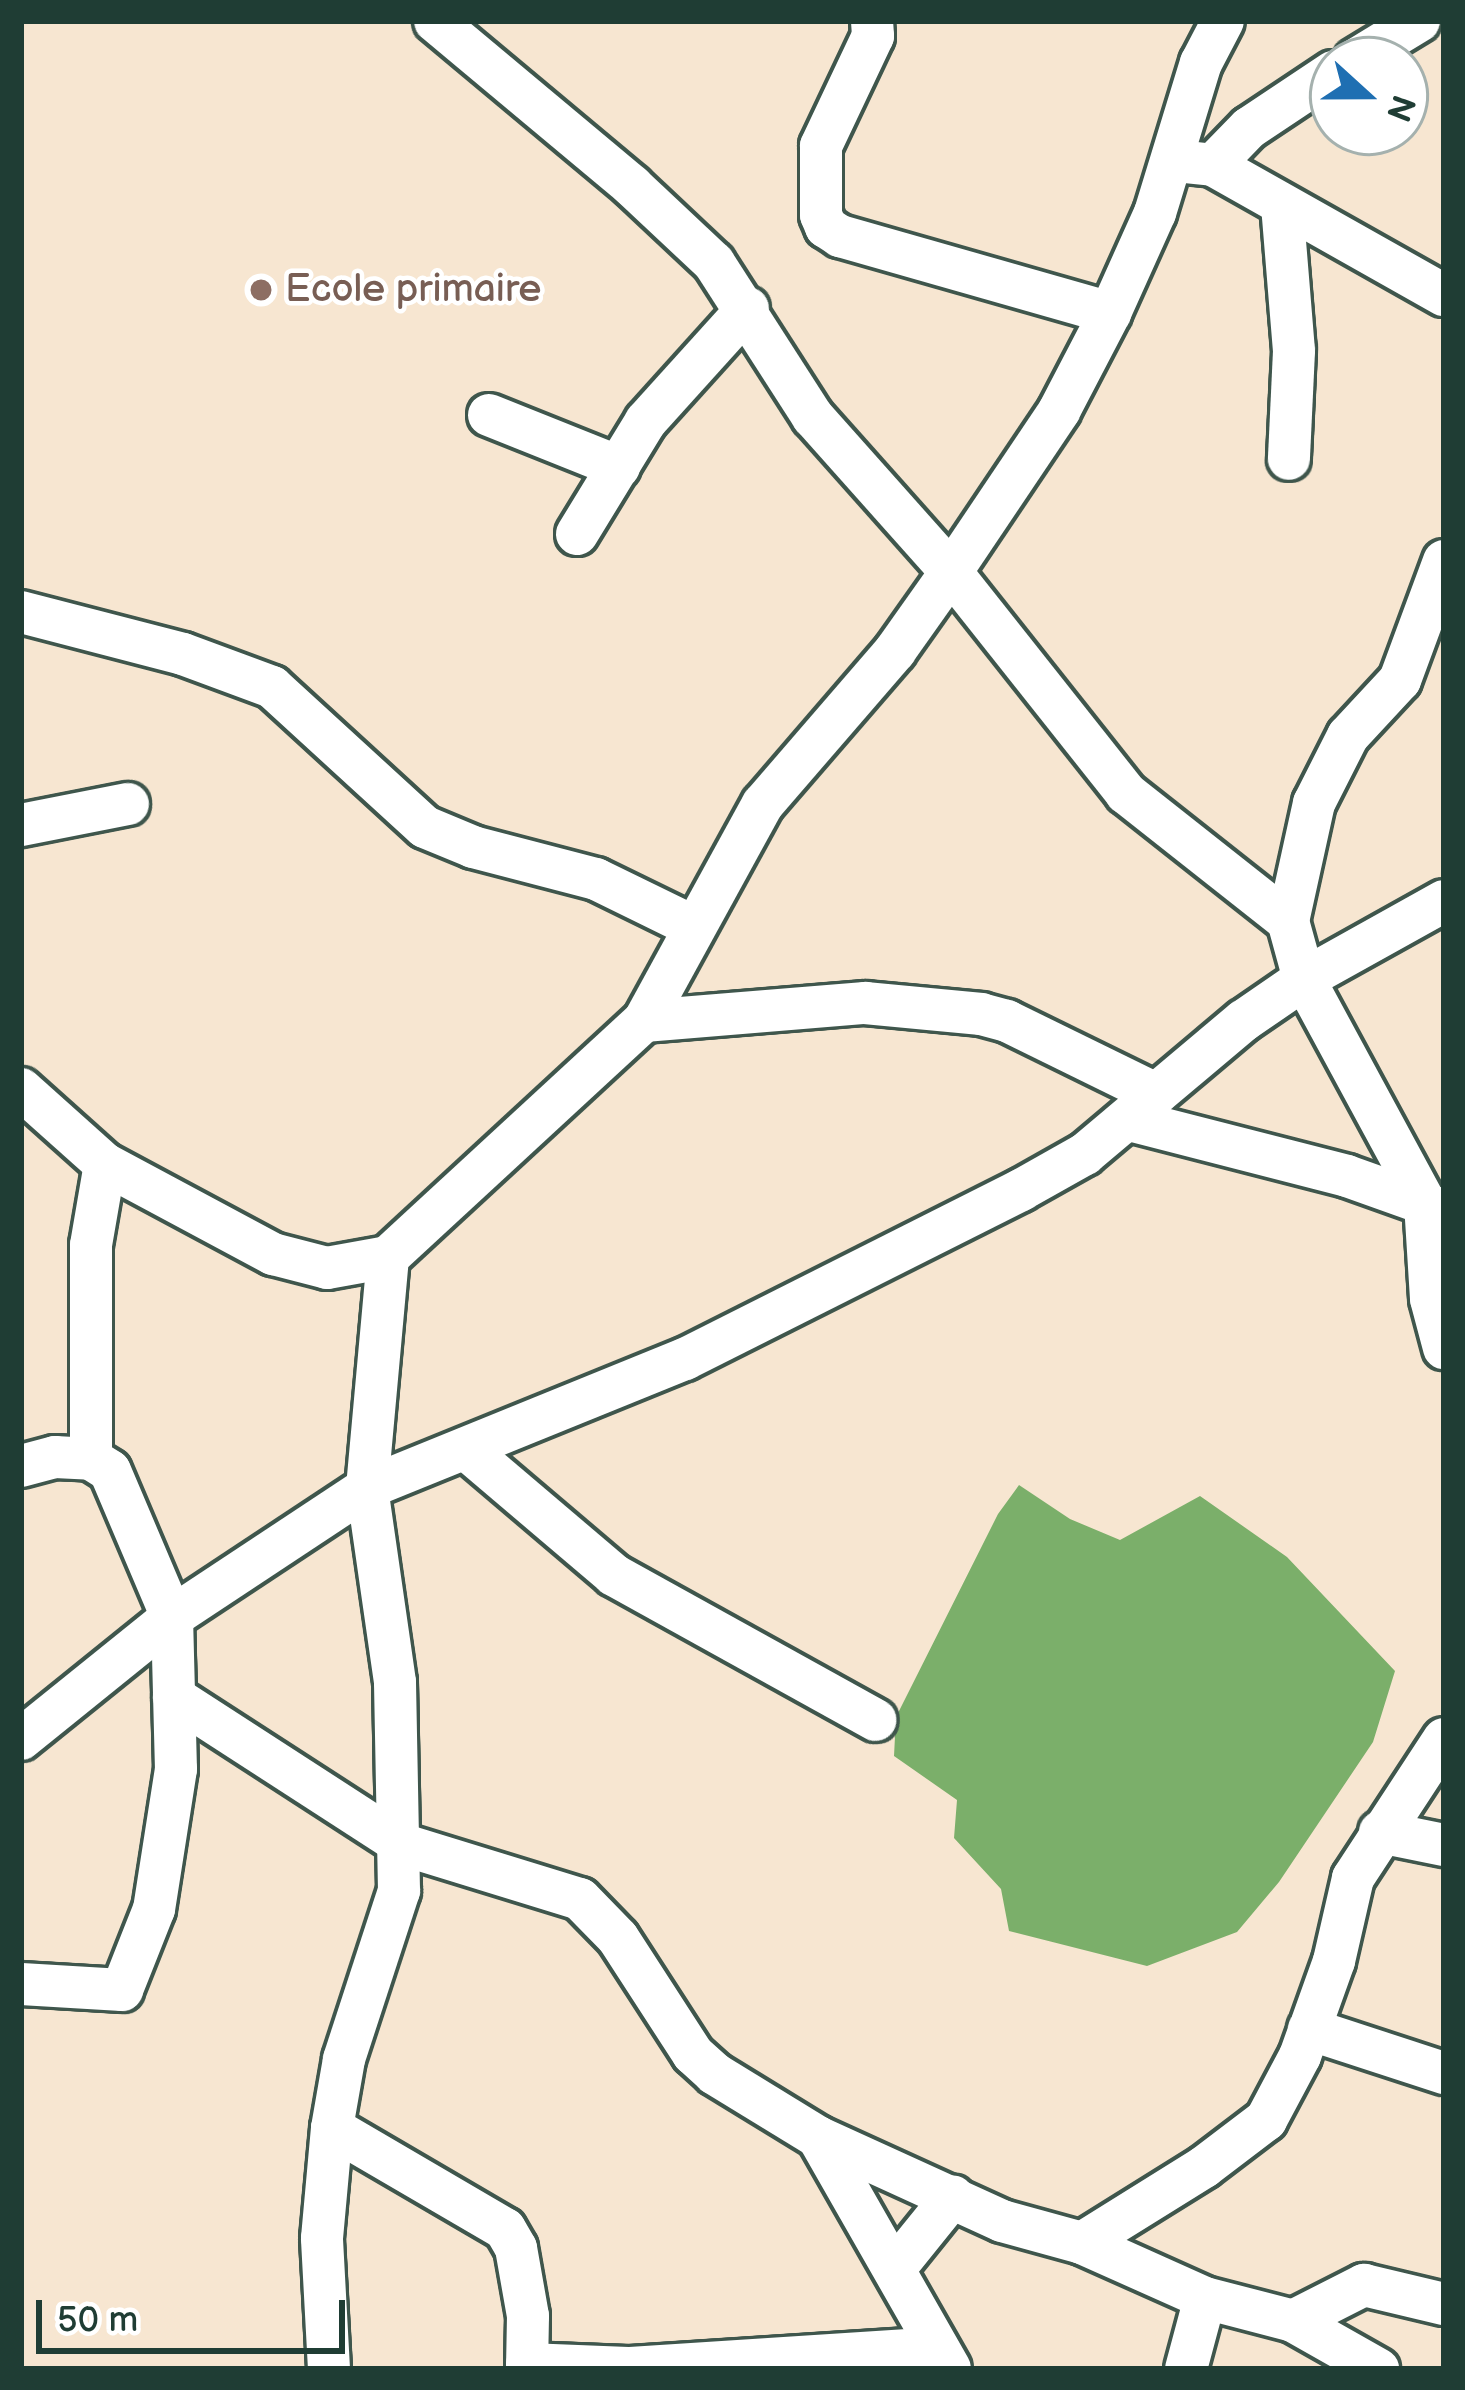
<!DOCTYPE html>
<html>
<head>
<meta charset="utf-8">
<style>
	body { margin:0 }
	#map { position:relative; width:1465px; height:2390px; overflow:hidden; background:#f7e6d1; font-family:"Balsamiq Sans",sans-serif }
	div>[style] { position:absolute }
	.forest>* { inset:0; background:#7baf6a }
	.roads { filter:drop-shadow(3px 0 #3f564c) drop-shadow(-3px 0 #3f564c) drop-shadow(0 3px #3f564c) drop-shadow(0 -3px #3f564c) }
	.street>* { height:42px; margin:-21px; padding:0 21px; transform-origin:21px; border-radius:21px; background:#fff }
	.dots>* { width:33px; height:33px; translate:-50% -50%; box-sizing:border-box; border:6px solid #fff; border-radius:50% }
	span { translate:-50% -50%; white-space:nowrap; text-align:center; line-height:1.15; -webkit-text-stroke:9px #fff; paint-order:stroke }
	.education-label { font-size:39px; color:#785e54 }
	.left { translate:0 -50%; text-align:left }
	.frame { position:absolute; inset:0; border:24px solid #1f3d34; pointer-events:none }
	.north { position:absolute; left:1309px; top:36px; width:120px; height:120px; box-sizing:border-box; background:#fff; border:3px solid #a5b1ae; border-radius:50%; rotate:111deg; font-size:33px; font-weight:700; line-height:48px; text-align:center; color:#1f3d34 }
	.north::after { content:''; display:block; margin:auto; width:42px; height:54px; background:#1f6fb2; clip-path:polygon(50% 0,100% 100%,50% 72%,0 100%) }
	.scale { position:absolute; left:36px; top:2300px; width:309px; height:54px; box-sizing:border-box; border:6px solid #1f3d34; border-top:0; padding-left:15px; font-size:36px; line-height:42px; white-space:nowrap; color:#1f3d34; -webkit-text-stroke:9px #fff; paint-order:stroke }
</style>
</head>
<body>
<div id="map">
	<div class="forest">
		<div style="clip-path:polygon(1019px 1485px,1070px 1519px,1120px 1540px,1200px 1496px,1287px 1557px,1395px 1671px,1373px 1742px,1279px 1882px,1237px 1932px,1147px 1966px,1009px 1931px,1001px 1889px,954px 1838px,957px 1800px,894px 1756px,896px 1717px,998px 1514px)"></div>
	</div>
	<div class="roads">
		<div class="street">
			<div style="left:435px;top:21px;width:257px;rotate:39.9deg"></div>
			<div style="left:632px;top:186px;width:112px;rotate:43.2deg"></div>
			<div style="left:714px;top:263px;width:183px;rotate:57.3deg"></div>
			<div style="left:813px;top:417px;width:208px;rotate:48.3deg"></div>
			<div style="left:951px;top:572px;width:282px;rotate:51.6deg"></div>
			<div style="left:1126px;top:793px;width:206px;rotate:38.3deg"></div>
			<div style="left:872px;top:21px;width:15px;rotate:86deg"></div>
			<div style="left:873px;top:36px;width:122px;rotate:115.3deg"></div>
			<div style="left:821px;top:146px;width:69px;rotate:90deg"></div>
			<div style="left:821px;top:215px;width:13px;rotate:67deg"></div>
			<div style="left:826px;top:227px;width:17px;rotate:33deg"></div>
			<div style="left:840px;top:236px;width:281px;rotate:15.9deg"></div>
			<div style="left:1355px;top:60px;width:75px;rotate:-31.4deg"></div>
			<div style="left:1186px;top:162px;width:27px;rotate:6deg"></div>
			<div style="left:1213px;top:165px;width:52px;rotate:-45.8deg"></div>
			<div style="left:1249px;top:128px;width:101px;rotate:-33.7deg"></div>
			<div style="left:1213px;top:165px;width:265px;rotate:29.4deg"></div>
			<div style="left:1282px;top:205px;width:146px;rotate:85.3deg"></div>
			<div style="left:1294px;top:351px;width:108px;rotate:92.7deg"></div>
			<div style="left:489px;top:415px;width:140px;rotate:21.8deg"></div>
			<div style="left:577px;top:534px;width:132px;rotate:-58.6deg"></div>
			<div style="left:646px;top:421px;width:152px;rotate:-47.9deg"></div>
			<div style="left:1444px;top:561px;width:127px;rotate:110.3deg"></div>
			<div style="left:1400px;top:680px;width:76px;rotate:132.9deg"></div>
			<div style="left:1348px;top:736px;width:75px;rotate:116.9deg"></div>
			<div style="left:1314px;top:803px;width:121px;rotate:102.4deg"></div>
			<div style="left:1288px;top:921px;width:60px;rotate:74.6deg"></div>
			<div style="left:1304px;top:979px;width:255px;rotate:61.6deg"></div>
			<div style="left:1425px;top:1203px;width:96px;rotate:86.4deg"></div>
			<div style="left:1431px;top:1299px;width:51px;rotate:75.1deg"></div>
			<div style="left:21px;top:612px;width:167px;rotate:14.5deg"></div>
			<div style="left:183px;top:654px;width:95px;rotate:20.3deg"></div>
			<div style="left:272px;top:687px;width:207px;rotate:42.5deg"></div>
			<div style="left:425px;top:827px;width:52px;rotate:22.6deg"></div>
			<div style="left:473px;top:847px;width:127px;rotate:14.6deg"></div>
			<div style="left:596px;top:879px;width:109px;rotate:26.1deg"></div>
			<div style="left:21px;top:825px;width:109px;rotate:-11.1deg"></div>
			<div style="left:644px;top:1021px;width:222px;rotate:-4.7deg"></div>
			<div style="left:865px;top:1003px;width:117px;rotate:5.4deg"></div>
			<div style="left:981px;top:1014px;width:27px;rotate:15deg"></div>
			<div style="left:1007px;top:1021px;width:166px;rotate:26.1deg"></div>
			<div style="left:21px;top:1089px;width:113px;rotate:41.8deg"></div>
			<div style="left:105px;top:1164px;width:191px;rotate:28.2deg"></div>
			<div style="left:273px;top:1254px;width:56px;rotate:14.5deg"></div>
			<div style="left:327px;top:1268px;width:62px;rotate:-10.2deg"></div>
			<div style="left:1129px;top:1120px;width:225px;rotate:14.4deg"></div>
			<div style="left:1347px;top:1176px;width:96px;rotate:19.6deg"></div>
			<div style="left:466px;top:1449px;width:194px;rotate:40.4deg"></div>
			<div style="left:614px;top:1575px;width:299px;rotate:29deg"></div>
			<div style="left:91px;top:1459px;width:214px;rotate:-90deg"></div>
			<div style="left:91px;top:1245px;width:82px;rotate:-80.2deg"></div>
			<div style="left:21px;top:1466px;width:35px;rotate:-15deg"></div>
			<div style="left:55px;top:1457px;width:36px;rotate:3deg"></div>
			<div style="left:91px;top:1459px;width:22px;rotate:32deg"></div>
			<div style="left:110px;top:1471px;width:159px;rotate:67deg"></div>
			<div style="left:172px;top:1617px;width:152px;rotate:88.5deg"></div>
			<div style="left:176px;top:1769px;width:142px;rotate:98.9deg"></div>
			<div style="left:154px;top:1909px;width:87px;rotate:111.6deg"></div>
			<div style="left:122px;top:1990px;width:101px;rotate:-176.6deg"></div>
			<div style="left:174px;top:1697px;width:270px;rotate:32.9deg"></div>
			<div style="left:401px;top:1844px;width:187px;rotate:17.1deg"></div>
			<div style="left:580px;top:1899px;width:54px;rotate:45.7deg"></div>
			<div style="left:618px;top:1938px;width:138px;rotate:57.1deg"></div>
			<div style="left:693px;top:2054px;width:30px;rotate:42deg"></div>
			<div style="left:715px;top:2074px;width:121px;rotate:31.5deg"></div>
			<div style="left:818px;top:2137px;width:202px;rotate:24.5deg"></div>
			<div style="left:1002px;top:2221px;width:83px;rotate:15.4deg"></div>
			<div style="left:1082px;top:2243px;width:135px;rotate:24.1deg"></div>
			<div style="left:1205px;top:2298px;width:91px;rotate:14.6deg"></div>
			<div style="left:1293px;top:2321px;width:98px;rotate:29.5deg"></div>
			<div style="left:21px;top:1739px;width:194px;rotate:-38.9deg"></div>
			<div style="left:172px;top:1617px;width:234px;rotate:-33.5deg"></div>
			<div style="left:367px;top:1488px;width:343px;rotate:-22.1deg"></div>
			<div style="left:685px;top:1359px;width:376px;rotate:-26.7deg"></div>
			<div style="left:1021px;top:1190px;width:73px;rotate:-29.4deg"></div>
			<div style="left:1085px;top:1154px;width:207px;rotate:-40.1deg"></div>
			<div style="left:1243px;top:1021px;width:74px;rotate:-34.5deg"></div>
			<div style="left:1304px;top:979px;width:160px;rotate:-29.1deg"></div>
			<div style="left:1380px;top:1832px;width:65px;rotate:11.5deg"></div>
			<div style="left:1309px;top:2029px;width:142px;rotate:18.1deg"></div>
			<div style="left:332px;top:2128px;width:200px;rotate:30.3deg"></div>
			<div style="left:505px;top:2229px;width:22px;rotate:60deg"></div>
			<div style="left:516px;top:2248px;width:69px;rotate:80deg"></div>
			<div style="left:528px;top:2316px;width:53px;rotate:91.1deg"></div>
			<div style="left:818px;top:2137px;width:266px;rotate:60.3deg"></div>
			<div style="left:1082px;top:2243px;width:144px;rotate:-31.9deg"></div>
			<div style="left:1204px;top:2167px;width:78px;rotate:-37.2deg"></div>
			<div style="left:1266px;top:2120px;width:72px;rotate:-62deg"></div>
			<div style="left:1300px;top:2056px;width:101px;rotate:-70.3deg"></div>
			<div style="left:1334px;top:1961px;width:85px;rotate:-77.1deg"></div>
			<div style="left:1353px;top:1878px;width:166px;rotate:-56.8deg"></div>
			<div style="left:895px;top:2268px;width:92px;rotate:-51.1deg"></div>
			<div style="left:1293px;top:2321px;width:80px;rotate:-26.9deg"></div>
			<div style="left:1364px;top:2285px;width:82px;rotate:13.4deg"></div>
			<div style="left:527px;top:2364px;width:101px;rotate:2.3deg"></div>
			<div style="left:628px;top:2368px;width:310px;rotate:-3.7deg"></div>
			<div style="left:329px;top:2369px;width:131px;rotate:-93.1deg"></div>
			<div style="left:322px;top:2238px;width:110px;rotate:-84.8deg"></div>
			<div style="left:332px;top:2128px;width:70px;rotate:-80.1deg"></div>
			<div style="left:344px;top:2059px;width:177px;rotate:-71.9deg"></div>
			<div style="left:399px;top:1891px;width:209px;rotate:-91.1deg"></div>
			<div style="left:395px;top:1682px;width:196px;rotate:-98.2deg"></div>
			<div style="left:367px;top:1488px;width:232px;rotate:-84.8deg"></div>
			<div style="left:388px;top:1257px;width:348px;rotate:-42.7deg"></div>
			<div style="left:644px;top:1021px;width:247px;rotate:-61.3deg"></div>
			<div style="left:763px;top:804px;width:202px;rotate:-49.2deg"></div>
			<div style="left:895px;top:651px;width:97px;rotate:-54.7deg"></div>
			<div style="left:951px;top:572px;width:194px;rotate:-56.1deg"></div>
			<div style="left:1059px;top:411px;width:110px;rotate:-62.5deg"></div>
			<div style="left:1110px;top:313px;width:110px;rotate:-65.8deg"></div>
			<div style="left:1155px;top:213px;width:157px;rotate:-73deg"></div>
			<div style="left:1201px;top:63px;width:47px;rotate:-62.4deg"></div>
			<div style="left:1186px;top:2369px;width:73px;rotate:-75deg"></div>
		</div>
	</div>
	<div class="dots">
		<div style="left:261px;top:290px;background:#8d6e63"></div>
	</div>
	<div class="education-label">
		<span class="left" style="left:285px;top:290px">Ecole primaire</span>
	</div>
	<div class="frame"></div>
	<div class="north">N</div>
	<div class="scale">50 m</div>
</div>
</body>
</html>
